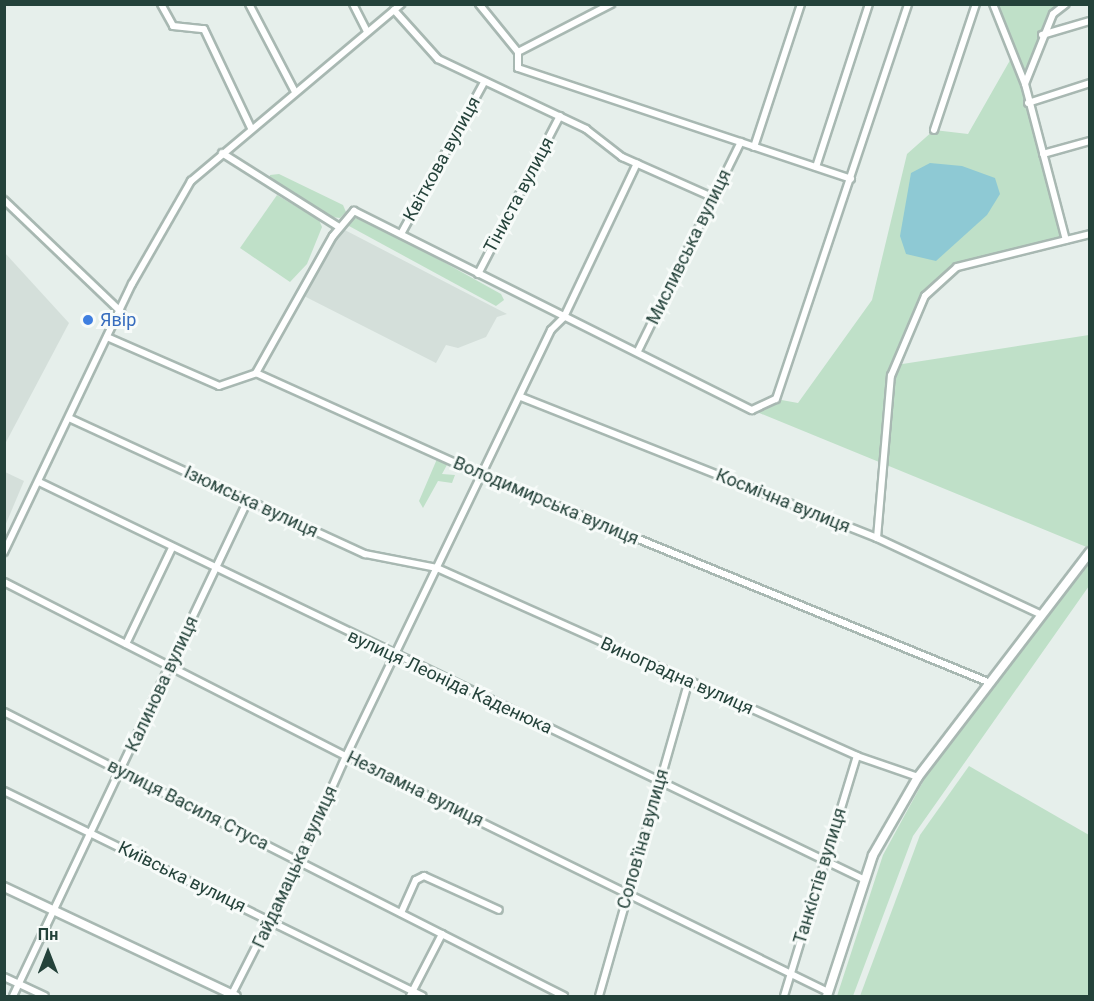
<!DOCTYPE html>
<html>
<head>
<meta charset="utf-8">
<style>
	body { margin:0 }
	#map { position:relative; width:1094px; height:1001px; overflow:hidden; background:#e6efeb; font-family:Roboto,sans-serif }
	div>[style] { position:absolute }
	.built>* { inset:0; background:#d4dfda }
	.green>* { inset:0; background:#bfe0c8 }
	.water>* { inset:0; background:#8ec9d4 }
	.roads { filter:drop-shadow(2px 0 #a8b8b2) drop-shadow(-2px 0 #a8b8b2) drop-shadow(0 2px #a8b8b2) drop-shadow(0 -2px #a8b8b2) }
	.street>* { height:6px; margin:-3px; padding:0 3px; transform-origin:3px; border-radius:3px; background:#fff }
	.secondary>* { height:8px; margin:-4px; padding:0 4px; transform-origin:4px; border-radius:4px; background:#fff }
	.dots>* { width:16px; height:16px; translate:-50% -50%; box-sizing:border-box; border:3px solid #f7fbf9; border-radius:50% }
	span { translate:-50% -50%; white-space:nowrap; text-align:center; line-height:1.15; -webkit-text-stroke:6px #f7fbf9; paint-order:stroke }
	.street-label { font-size:18px; color:#24423a }
	.shop-label { font-size:18px; color:#366cbe }
	.left { translate:0 -50%; text-align:left }
	.frame { position:absolute; inset:0; border:6px solid #24423a; pointer-events:none }
	.north { position:absolute; left:18px; top:923px; width:60px; height:60px; -webkit-text-stroke:4px #f7fbf9; paint-order:stroke; rotate:0deg; font-size:16px; font-weight:700; line-height:24px; text-align:center; color:#24423a }
	.north::after { content:''; display:block; margin:auto; width:21px; height:27px; background:#24423a; clip-path:polygon(50% 0,100% 100%,50% 72%,0 100%) }
</style>
</head>
<body>
<div id="map">
	<div class="built">
		<div style="clip-path:polygon(339px 227px,507px 314px,497px 317px,486px 337px,458px 348px,446px 345px,436px 363px,300px 294px)"></div>
		<div style="clip-path:polygon(5px 253px,69px 323px,5px 444px)"></div>
		<div style="clip-path:polygon(5px 472px,24px 481px,5px 526px)"></div>
	</div>
	<div class="green">
		<div style="clip-path:polygon(993px 5px,1066px 5px,1053px 14px,1025px 84px,1066px 240px,956px 267px,925px 296px,896px 365px,1089px 335px,1089px 548px,752px 410px,776px 399px,798px 403px,872px 300px,907px 154px,934px 130px,968px 134px,1013px 55px)"></div>
		<div style="clip-path:polygon(279px 174px,343px 205px,346px 212px,340px 218px,331px 217px,269px 182px,270px 175px)"></div>
		<div style="clip-path:polygon(277px 195px,319px 220px,322px 227px,307px 264px,290px 282px,240px 248px)"></div>
		<div style="clip-path:polygon(352px 217px,379px 226px,501px 294px,504px 300px,496px 306px,349px 226px)"></div>
		<div style="clip-path:polygon(437px 459px,448px 463px,442px 474px,455px 475px,452px 483px,438px 481px,423px 508px,419px 501px)"></div>
		<div style="clip-path:polygon(1089px 553px,1089px 586px,913px 836px,853px 996px,837px 996px,883px 855px,925px 778px)"></div>
		<div style="clip-path:polygon(969px 766px,1089px 835px,1089px 996px,860px 996px,920px 835px)"></div>
	</div>
	<div class="water">
		<div style="clip-path:polygon(930px 163px,962px 166px,995px 178px,1000px 194px,987px 215px,936px 261px,906px 254px,900px 236px,911px 173px)"></div>
	</div>
	<div class="roads">
		<div class="street">
			<div style="left:161px;top:4px;width:25px;rotate:61deg"></div>
			<div style="left:173px;top:26px;width:31px;rotate:6deg"></div>
			<div style="left:204px;top:29px;width:110px;rotate:64.6deg"></div>
			<div style="left:249px;top:4px;width:99px;rotate:62.4deg"></div>
			<div style="left:353px;top:4px;width:31px;rotate:63deg"></div>
			<div style="left:479px;top:4px;width:62px;rotate:50.9deg"></div>
			<div style="left:518px;top:52px;width:16px;rotate:90deg"></div>
			<div style="left:518px;top:68px;width:351px;rotate:18.4deg"></div>
			<div style="left:993px;top:4px;width:86px;rotate:68.2deg"></div>
			<div style="left:1025px;top:84px;width:161px;rotate:75.3deg"></div>
			<div style="left:394px;top:10px;width:66px;rotate:48.1deg"></div>
			<div style="left:438px;top:59px;width:164px;rotate:25.3deg"></div>
			<div style="left:586px;top:129px;width:46px;rotate:37.9deg"></div>
			<div style="left:622px;top:157px;width:101px;rotate:24deg"></div>
			<div style="left:1042px;top:35px;width:50px;rotate:-16.3deg"></div>
			<div style="left:518px;top:52px;width:105px;rotate:-27.3deg"></div>
			<div style="left:1025px;top:84px;width:75px;rotate:-68.2deg"></div>
			<div style="left:1053px;top:14px;width:16px;rotate:-38deg"></div>
			<div style="left:1028px;top:103px;width:65px;rotate:-17.9deg"></div>
			<div style="left:934px;top:130px;width:133px;rotate:-71.6deg"></div>
			<div style="left:754px;top:147px;width:151px;rotate:-71.8deg"></div>
			<div style="left:222px;top:153px;width:138px;rotate:32.3deg"></div>
			<div style="left:1043px;top:154px;width:49px;rotate:-15.5deg"></div>
			<div style="left:816px;top:167px;width:171px;rotate:-72deg"></div>
			<div style="left:4px;top:200px;width:162px;rotate:43.7deg"></div>
			<div style="left:401px;top:234px;width:171px;rotate:-61.3deg"></div>
			<div style="left:478px;top:274px;width:178px;rotate:-62.6deg"></div>
			<div style="left:107px;top:337px;width:122px;rotate:23.6deg"></div>
			<div style="left:219px;top:386px;width:39px;rotate:-19deg"></div>
			<div style="left:256px;top:373px;width:248px;rotate:24.3deg"></div>
			<div style="left:482px;top:475px;width:547px;rotate:22.25deg"></div>
			<div style="left:638px;top:351px;width:233px;rotate:-63.8deg"></div>
			<div style="left:256px;top:373px;width:157px;rotate:-60.7deg"></div>
			<div style="left:333px;top:236px;width:33px;rotate:-50deg"></div>
			<div style="left:354px;top:211px;width:445px;rotate:26.6deg"></div>
			<div style="left:752px;top:410px;width:26px;rotate:-25deg"></div>
			<div style="left:776px;top:399px;width:416px;rotate:-71.5deg"></div>
			<div style="left:521px;top:397px;width:383px;rotate:21.6deg"></div>
			<div style="left:877px;top:538px;width:182px;rotate:25deg"></div>
			<div style="left:69px;top:418px;width:326px;rotate:24.7deg"></div>
			<div style="left:365px;top:554px;width:73px;rotate:11deg"></div>
			<div style="left:437px;top:568px;width:460px;rotate:24.1deg"></div>
			<div style="left:857px;top:756px;width:65px;rotate:19deg"></div>
			<div style="left:39px;top:482px;width:915px;rotate:25.72deg"></div>
			<div style="left:877px;top:538px;width:163px;rotate:-85.1deg"></div>
			<div style="left:891px;top:376px;width:87px;rotate:-67deg"></div>
			<div style="left:925px;top:296px;width:43px;rotate:-42.2deg"></div>
			<div style="left:957px;top:267px;width:137px;rotate:-13.9deg"></div>
			<div style="left:4px;top:552px;width:297px;rotate:-64.5deg"></div>
			<div style="left:132px;top:284px;width:119px;rotate:-60.2deg"></div>
			<div style="left:191px;top:181px;width:275px;rotate:-40.1deg"></div>
			<div style="left:4px;top:582px;width:384px;rotate:27deg"></div>
			<div style="left:346px;top:756px;width:537px;rotate:26.09deg"></div>
			<div style="left:126px;top:644px;width:106px;rotate:-64.4deg"></div>
			<div style="left:4px;top:712px;width:628px;rotate:26.89deg"></div>
			<div style="left:4px;top:791px;width:466px;rotate:26.1deg"></div>
			<div style="left:401px;top:913px;width:36px;rotate:-66deg"></div>
			<div style="left:416px;top:880px;width:9px;rotate:-27deg"></div>
			<div style="left:424px;top:876px;width:82px;rotate:24.4deg"></div>
			<div style="left:4px;top:977px;width:45px;rotate:24.9deg"></div>
			<div style="left:13px;top:996px;width:549px;rotate:-64.65deg"></div>
			<div style="left:231px;top:996px;width:150px;rotate:-63.1deg"></div>
			<div style="left:299px;top:862px;width:116px;rotate:-66.1deg"></div>
			<div style="left:346px;top:756px;width:473px;rotate:-64.3deg"></div>
			<div style="left:551px;top:330px;width:18px;rotate:-45deg"></div>
			<div style="left:564px;top:317px;width:170px;rotate:-64.6deg"></div>
			<div style="left:410px;top:996px;width:70px;rotate:-62.7deg"></div>
			<div style="left:599px;top:996px;width:328px;rotate:-74.1deg"></div>
			<div style="left:784px;top:996px;width:251px;rotate:-73.1deg"></div>
		</div>
		<div class="secondary">
			<div style="left:4px;top:887px;width:256px;rotate:25.2deg"></div>
			<div style="left:827px;top:996px;width:148px;rotate:-71.9deg"></div>
			<div style="left:873px;top:855px;width:90px;rotate:-60deg"></div>
			<div style="left:918px;top:777px;width:283px;rotate:-52.6deg"></div>
		</div>
	</div>
	<div class="dots">
		<div style="left:88px;top:320px;background:#3f7fe0"></div>
	</div>
	<div class="street-label">
		<span style="left:442px;top:159px;rotate:-61deg">Квіткова вулиця</span>
		<span style="left:519px;top:195px;rotate:-62deg">Тіниста вулиця</span>
		<span style="left:689px;top:247px;rotate:-64deg">Мисливська вулиця</span>
		<span style="left:546px;top:501px;rotate:23deg">Володимирська вулиця</span>
		<span style="left:783px;top:501px;rotate:22deg">Космічна вулиця</span>
		<span style="left:251px;top:502px;rotate:25deg">Ізюмська вулиця</span>
		<span style="left:677px;top:676px;rotate:24deg">Виноградна вулиця</span>
		<span style="left:450px;top:682px;rotate:25deg">вулиця Леоніда Каденюка</span>
		<span style="left:162px;top:684px;rotate:-65deg">Калинова вулиця</span>
		<span style="left:415px;top:789px;rotate:26deg">Незламна вулиця</span>
		<span style="left:188px;top:805px;rotate:27deg">вулиця Василя Стуса</span>
		<span style="left:643px;top:839px;rotate:-74deg">Солов'їна вулиця</span>
		<span style="left:295px;top:867px;rotate:-65deg">Гайдамацька вулиця</span>
		<span style="left:820px;top:876px;rotate:-73deg">Танкістів вулиця</span>
		<span style="left:182px;top:877px;rotate:26deg">Київська вулиця</span>
	</div>
	<div class="shop-label">
		<span class="left" style="left:100px;top:320px">Явiр</span>
	</div>
	<div class="frame"></div>
	<div class="north">Пн</div>
</div>
</body>
</html>
